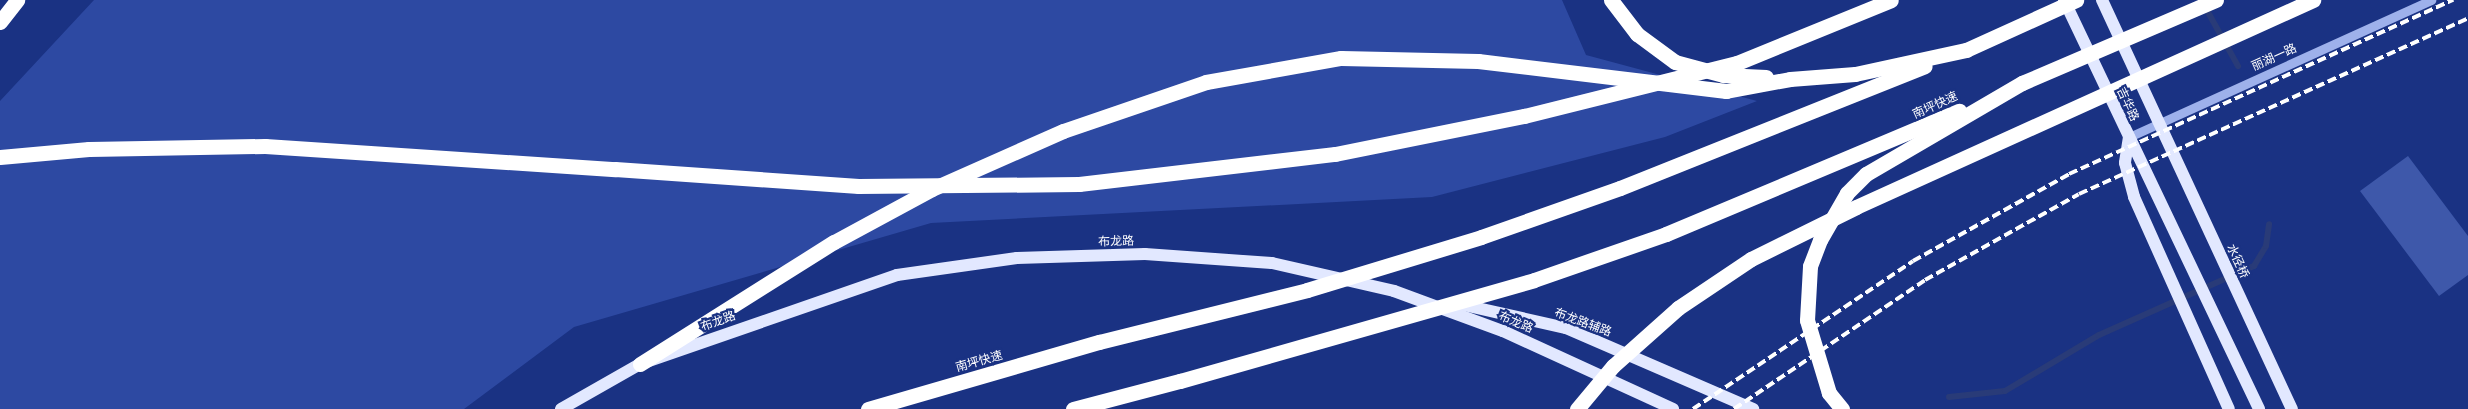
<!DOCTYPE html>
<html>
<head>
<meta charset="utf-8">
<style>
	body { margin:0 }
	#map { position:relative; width:2468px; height:409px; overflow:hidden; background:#1a3283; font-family:Montserrat,"Noto Sans SC",sans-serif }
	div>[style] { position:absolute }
	.green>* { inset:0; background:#2d49a2 }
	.stream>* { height:6px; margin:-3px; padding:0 3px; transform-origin:3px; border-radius:3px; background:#293b78 }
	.building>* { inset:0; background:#3e58aa }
	.minor>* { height:9px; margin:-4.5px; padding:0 4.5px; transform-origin:4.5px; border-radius:4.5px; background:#9eb1eb }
	.major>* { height:12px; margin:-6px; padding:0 6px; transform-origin:6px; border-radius:6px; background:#e2e8ff }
	.highway>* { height:15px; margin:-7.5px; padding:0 7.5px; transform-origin:7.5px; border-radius:7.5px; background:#fff }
	.rail>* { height:4px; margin-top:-2px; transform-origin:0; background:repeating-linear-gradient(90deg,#fff 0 9px,transparent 0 13px) }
	.highway-bridge>* { height:15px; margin:-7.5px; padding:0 7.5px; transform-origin:7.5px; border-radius:7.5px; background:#fff }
	span { translate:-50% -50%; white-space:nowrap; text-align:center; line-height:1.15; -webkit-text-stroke:4.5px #1a3283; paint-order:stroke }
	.street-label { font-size:12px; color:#fff }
</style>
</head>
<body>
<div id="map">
	<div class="green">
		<div style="clip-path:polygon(94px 0,1562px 0,1586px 55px,1757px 101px,1665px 137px,1432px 197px,931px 223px,574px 327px,464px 409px,0 409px,0 101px)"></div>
	</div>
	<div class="stream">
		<div style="left:2204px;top:5px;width:70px;rotate:60.9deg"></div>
		<div style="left:1949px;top:397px;width:56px;rotate:-6.1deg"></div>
		<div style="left:2005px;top:391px;width:109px;rotate:-30.8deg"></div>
		<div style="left:2099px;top:335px;width:170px;rotate:-24deg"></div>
		<div style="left:2254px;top:266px;width:23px;rotate:-59deg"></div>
		<div style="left:2266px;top:246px;width:22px;rotate:-82deg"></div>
	</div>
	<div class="building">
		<div style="clip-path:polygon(2408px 156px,2468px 236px,2468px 275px,2439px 296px,2360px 191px)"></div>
	</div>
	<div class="minor">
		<div style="left:2129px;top:137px;width:332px;rotate:-24.4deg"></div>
	</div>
	<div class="major">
		<div style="left:2064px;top:0;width:453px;rotate:64.5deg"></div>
		<div style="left:2102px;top:0;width:451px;rotate:65.1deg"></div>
		<div style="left:2129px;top:137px;width:26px;rotate:99deg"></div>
		<div style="left:2125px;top:163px;width:35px;rotate:75deg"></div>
		<div style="left:2134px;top:197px;width:232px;rotate:65.9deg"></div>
		<div style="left:1455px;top:303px;width:114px;rotate:12.7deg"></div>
		<div style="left:1566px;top:328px;width:204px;rotate:23.4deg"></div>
		<div style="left:561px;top:409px;width:91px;rotate:-29.7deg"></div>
		<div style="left:640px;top:364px;width:272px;rotate:-19.1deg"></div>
		<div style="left:897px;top:275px;width:121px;rotate:-8.1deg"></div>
		<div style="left:1017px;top:258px;width:128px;rotate:-1.8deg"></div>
		<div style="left:1145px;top:254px;width:127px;rotate:4.1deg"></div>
		<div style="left:1272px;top:263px;width:125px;rotate:12.9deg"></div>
		<div style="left:1394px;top:291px;width:116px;rotate:20.2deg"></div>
		<div style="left:1503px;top:331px;width:187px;rotate:24.6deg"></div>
	</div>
	<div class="highway">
		<div style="left:1611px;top:0;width:43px;rotate:52.6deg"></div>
		<div style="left:1637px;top:34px;width:47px;rotate:36.4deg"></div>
		<div style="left:1675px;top:62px;width:50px;rotate:15.2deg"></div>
		<div style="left:1723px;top:75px;width:43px;rotate:2.7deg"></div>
		<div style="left:0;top:22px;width:28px;rotate:-52deg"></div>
		<div style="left:0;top:157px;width:89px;rotate:-5.1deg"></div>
		<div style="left:89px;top:149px;width:176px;rotate:-1deg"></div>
		<div style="left:265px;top:146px;width:351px;rotate:3.8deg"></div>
		<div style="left:1620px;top:188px;width:328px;rotate:-21.8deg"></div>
		<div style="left:1666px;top:234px;width:318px;rotate:-22.8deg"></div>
		<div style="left:640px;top:364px;width:229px;rotate:-32.2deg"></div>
		<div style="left:834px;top:242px;width:111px;rotate:-28.4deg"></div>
		<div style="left:932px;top:189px;width:143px;rotate:-23.9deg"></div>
		<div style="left:1063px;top:131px;width:151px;rotate:-18.9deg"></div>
		<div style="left:1206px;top:82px;width:137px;rotate:-10.1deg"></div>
		<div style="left:1341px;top:58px;width:137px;rotate:1.3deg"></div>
		<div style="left:1478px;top:61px;width:250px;rotate:6.9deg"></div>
		<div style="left:1726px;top:91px;width:65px;rotate:-10.6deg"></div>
		<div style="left:1790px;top:79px;width:65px;rotate:-4.4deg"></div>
		<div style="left:1855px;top:74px;width:114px;rotate:-12.2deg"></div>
		<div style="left:868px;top:409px;width:241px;rotate:-16.2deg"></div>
		<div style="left:1073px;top:409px;width:111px;rotate:-14.7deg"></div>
		<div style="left:1842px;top:409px;width:21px;rotate:-129deg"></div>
		<div style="left:1829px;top:393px;width:76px;rotate:-106.8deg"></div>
		<div style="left:1807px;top:320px;width:54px;rotate:-86.8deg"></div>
		<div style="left:1810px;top:266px;width:28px;rotate:-69deg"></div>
		<div style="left:1820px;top:240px;width:54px;rotate:-60.1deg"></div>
		<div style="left:1847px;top:193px;width:27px;rotate:-45deg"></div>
		<div style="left:1866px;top:174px;width:181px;rotate:-30.3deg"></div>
	</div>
	<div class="rail">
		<div style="left:1693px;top:409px;width:265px;rotate:-33.9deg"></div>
		<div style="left:1913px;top:261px;width:179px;rotate:-29.1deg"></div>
		<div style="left:2069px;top:174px;width:422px;rotate:-24.4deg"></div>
		<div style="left:1734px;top:409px;width:230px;rotate:-34deg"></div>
		<div style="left:1925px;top:280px;width:176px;rotate:-29.2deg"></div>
		<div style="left:2079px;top:194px;width:427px;rotate:-24.3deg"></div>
	</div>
	<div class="highway-bridge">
		<div style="left:1966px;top:50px;width:121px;rotate:-24.4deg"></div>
		<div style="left:2022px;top:83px;width:211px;rotate:-23.2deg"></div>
		<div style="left:615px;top:169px;width:244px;rotate:4deg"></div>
		<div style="left:858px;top:186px;width:221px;rotate:-0.5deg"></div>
		<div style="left:1079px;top:184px;width:258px;rotate:-6.7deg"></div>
		<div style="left:1335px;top:154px;width:193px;rotate:-11.4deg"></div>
		<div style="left:1524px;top:116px;width:219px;rotate:-14deg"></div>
		<div style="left:1737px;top:63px;width:166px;rotate:-22.2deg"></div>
		<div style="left:1099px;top:342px;width:214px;rotate:-14deg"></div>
		<div style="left:1307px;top:290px;width:182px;rotate:-16.9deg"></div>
		<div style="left:1481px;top:237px;width:147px;rotate:-19.4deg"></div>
		<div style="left:1180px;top:381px;width:368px;rotate:-15.9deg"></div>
		<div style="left:1534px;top:280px;width:140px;rotate:-19.2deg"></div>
		<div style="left:1577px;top:409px;width:56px;rotate:-50.1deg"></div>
		<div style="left:1613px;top:366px;width:87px;rotate:-41.7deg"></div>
		<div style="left:1678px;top:308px;width:88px;rotate:-33.9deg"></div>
		<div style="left:1751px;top:259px;width:117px;rotate:-26.3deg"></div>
		<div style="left:1856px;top:207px;width:502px;rotate:-24.37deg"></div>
	</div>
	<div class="street-label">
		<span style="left:2274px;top:57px;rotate:-24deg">丽湖一路</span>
		<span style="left:2128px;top:104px;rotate:65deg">吉华路</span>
		<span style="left:1935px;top:105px;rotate:-24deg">南坪快速</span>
		<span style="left:1116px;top:241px;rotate:-2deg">布龙路</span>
		<span style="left:2238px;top:261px;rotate:65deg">水径桥</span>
		<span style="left:718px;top:321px;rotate:-20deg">布龙路</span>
		<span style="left:1516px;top:322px;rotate:23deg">布龙路</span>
		<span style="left:1583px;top:322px;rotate:20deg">布龙路辅路</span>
		<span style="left:979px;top:361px;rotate:-16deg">南坪快速</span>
	</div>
</div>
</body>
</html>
